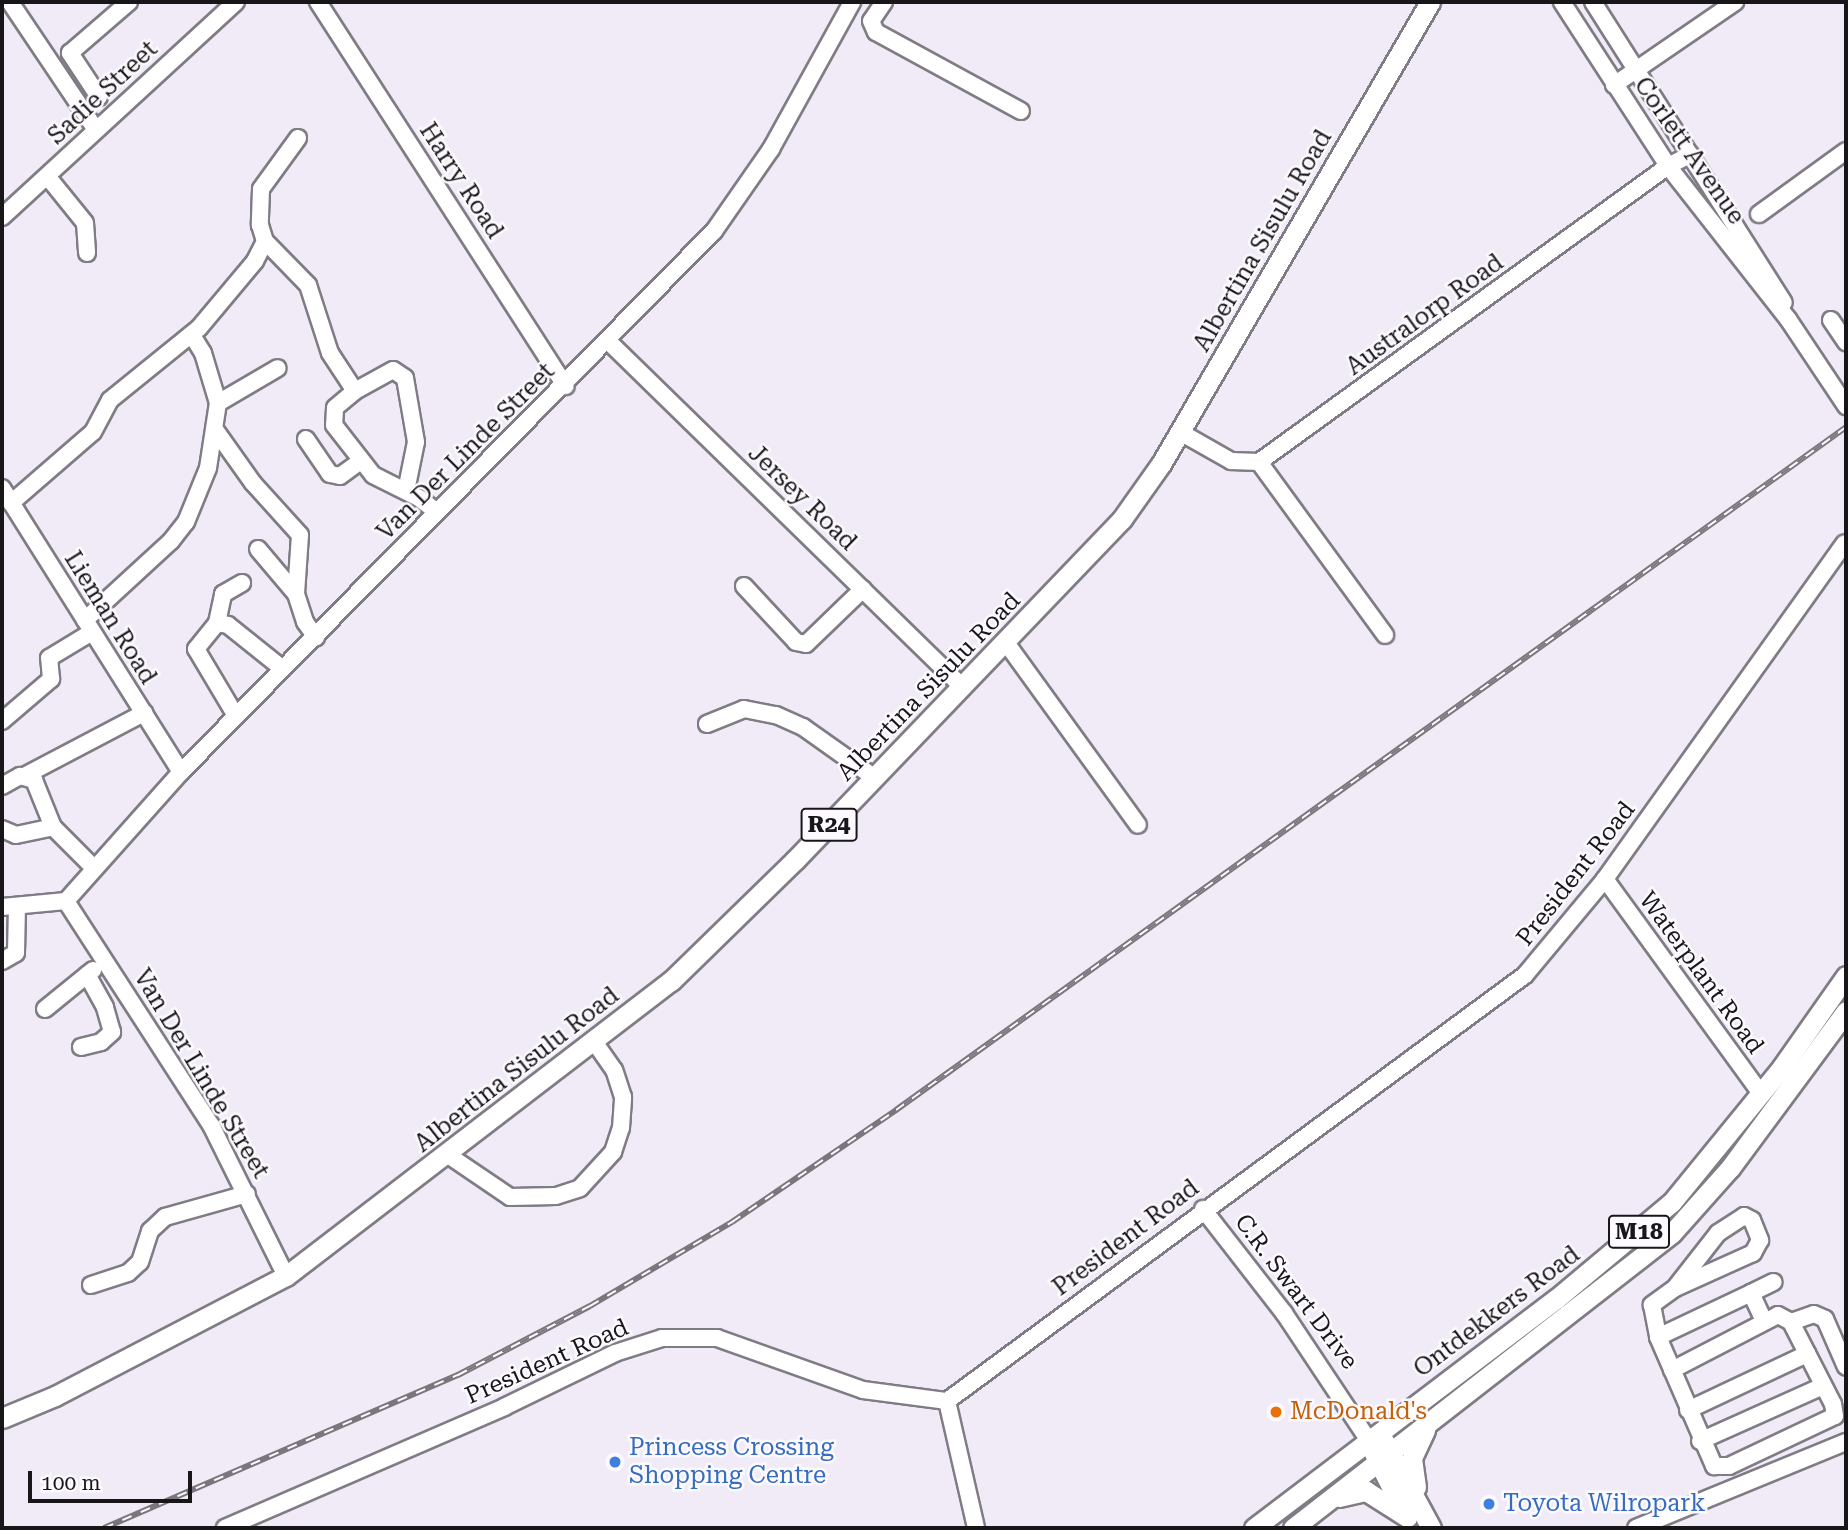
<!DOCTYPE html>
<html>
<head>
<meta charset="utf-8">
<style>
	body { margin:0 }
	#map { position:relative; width:1848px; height:1530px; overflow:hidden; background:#f0ebf6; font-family:"Roboto Serif",serif }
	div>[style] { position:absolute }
	.roads { filter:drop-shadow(2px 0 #807c85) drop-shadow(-2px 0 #807c85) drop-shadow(0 2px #807c85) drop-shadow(0 -2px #807c85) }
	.minor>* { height:16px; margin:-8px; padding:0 8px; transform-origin:8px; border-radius:8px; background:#fff }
	.major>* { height:19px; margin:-9.5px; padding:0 9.5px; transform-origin:9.5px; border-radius:9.5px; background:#fff }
	.rail>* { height:6px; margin-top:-3px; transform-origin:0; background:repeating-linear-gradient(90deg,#fcfafe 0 10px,#79767c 0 20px); box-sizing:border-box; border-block:2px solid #79767c }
	.dots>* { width:19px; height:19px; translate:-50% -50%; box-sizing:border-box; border:4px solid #fcfafe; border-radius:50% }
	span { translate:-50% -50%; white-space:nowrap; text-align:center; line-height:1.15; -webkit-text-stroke:5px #fcfafe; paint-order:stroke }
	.shield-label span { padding:2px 5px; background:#fcfafe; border:2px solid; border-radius:5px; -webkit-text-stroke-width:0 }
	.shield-label { font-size:23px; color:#181619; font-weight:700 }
	.street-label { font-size:24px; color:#181619 }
	.food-label { font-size:24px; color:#c56008 }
	.left { translate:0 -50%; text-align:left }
	.shop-label { font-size:24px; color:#366cbe }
	.frame { position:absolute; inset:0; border:4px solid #181619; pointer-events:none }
	.scale { position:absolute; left:28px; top:1471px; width:164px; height:32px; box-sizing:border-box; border:4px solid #181619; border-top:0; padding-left:9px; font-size:21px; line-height:24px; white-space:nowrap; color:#181619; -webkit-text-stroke:5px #fcfafe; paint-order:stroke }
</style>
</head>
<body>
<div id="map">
	<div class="roads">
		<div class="minor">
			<div style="left:10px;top:2px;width:154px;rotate:56.1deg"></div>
			<div style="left:318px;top:2px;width:457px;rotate:57.2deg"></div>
			<div style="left:884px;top:2px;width:23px;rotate:124deg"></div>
			<div style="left:871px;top:21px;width:12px;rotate:66deg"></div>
			<div style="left:876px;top:32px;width:165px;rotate:28.6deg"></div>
			<div style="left:1562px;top:2px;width:195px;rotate:57.1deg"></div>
			<div style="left:1668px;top:166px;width:194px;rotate:51.9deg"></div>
			<div style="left:1788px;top:319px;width:105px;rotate:56.3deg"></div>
			<div style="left:1593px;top:2px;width:356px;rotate:57.6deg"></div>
			<div style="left:1614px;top:85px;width:147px;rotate:-34.4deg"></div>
			<div style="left:99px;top:97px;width:53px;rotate:-123.4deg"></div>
			<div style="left:70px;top:53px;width:78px;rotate:-40.8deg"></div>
			<div style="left:298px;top:138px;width:63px;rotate:126deg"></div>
			<div style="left:261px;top:189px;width:36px;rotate:92deg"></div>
			<div style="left:260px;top:225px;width:17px;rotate:73deg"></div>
			<div style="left:265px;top:241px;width:62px;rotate:45.7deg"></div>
			<div style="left:308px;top:285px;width:71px;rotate:72.1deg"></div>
			<div style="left:330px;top:353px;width:45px;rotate:56.7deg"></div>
			<div style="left:47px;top:176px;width:60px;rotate:51deg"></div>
			<div style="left:85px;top:223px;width:30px;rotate:86deg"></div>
			<div style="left:1759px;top:214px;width:107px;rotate:-35.9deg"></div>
			<div style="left:2px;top:217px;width:318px;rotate:-42.6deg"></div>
			<div style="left:1831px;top:320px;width:27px;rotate:56deg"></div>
			<div style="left:608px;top:341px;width:496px;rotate:44.3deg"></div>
			<div style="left:218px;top:403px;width:69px;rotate:-30.3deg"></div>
			<div style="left:216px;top:431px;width:64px;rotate:54.6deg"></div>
			<div style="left:253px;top:483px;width:70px;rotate:47.9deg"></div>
			<div style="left:300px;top:535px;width:59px;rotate:93.9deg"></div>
			<div style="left:296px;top:594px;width:29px;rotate:72deg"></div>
			<div style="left:305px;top:622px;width:19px;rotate:54deg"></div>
			<div style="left:1180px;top:432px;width:59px;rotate:29.6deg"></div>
			<div style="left:1231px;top:461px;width:28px;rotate:2deg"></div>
			<div style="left:1259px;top:462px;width:505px;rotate:-35.89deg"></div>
			<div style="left:1668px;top:166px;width:25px;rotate:-27deg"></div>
			<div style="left:306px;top:439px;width:42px;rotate:55.6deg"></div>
			<div style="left:330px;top:474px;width:10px;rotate:11deg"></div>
			<div style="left:340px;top:476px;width:24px;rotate:-36deg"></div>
			<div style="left:1259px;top:462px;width:214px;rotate:53.9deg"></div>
			<div style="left:2px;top:488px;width:336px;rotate:57.8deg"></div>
			<div style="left:406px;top:491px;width:50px;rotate:-78.5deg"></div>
			<div style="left:416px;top:442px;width:65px;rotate:-99.8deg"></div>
			<div style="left:405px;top:378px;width:14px;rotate:-146deg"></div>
			<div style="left:393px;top:370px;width:43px;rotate:151.1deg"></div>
			<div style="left:355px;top:391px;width:26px;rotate:140deg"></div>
			<div style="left:335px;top:408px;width:17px;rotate:93deg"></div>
			<div style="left:334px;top:425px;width:63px;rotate:52deg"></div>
			<div style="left:373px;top:475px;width:51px;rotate:26.6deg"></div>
			<div style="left:419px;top:498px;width:23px;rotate:38deg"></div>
			<div style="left:11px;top:503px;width:108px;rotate:-40.9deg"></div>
			<div style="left:93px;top:432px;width:36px;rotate:-62deg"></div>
			<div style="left:110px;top:400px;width:114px;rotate:-39deg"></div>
			<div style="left:199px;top:328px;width:87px;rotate:-50.1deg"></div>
			<div style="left:255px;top:261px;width:22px;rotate:-63deg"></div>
			<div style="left:258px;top:549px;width:59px;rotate:49.8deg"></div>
			<div style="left:744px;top:586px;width:76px;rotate:47.1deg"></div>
			<div style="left:796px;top:642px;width:10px;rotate:11deg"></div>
			<div style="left:806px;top:644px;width:79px;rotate:-44deg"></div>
			<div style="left:85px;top:620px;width:117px;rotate:-42.6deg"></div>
			<div style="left:171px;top:541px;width:24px;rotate:-52deg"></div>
			<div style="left:186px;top:522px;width:58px;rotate:-67.8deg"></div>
			<div style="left:208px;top:468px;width:66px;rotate:-81.3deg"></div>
			<div style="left:218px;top:403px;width:52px;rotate:-106.7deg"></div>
			<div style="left:203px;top:353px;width:22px;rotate:-122deg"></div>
			<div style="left:217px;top:623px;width:30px;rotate:-78deg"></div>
			<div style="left:223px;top:594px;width:22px;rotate:-30deg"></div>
			<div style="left:1007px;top:644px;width:223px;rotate:54.1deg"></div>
			<div style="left:236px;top:716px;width:78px;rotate:-120.8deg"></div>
			<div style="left:196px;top:649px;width:33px;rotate:-51deg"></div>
			<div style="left:217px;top:623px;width:11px;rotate:10deg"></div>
			<div style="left:228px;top:625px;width:70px;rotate:38.7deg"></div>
			<div style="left:2px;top:721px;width:65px;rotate:-40.6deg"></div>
			<div style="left:51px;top:679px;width:21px;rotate:-95deg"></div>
			<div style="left:49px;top:658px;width:50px;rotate:-31.2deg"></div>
			<div style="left:707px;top:724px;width:40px;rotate:-22deg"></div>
			<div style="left:744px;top:709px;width:33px;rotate:11deg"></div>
			<div style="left:776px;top:715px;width:30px;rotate:24deg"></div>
			<div style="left:803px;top:727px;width:88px;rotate:35.3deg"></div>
			<div style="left:24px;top:776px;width:136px;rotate:-27.7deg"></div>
			<div style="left:2px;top:786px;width:21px;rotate:-29deg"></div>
			<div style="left:20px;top:776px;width:15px;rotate:16deg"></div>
			<div style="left:34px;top:780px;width:51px;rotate:68deg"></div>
			<div style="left:53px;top:827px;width:57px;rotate:45deg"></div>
			<div style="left:2px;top:829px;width:15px;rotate:23deg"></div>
			<div style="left:16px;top:835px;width:38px;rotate:-12deg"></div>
			<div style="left:1605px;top:879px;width:266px;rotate:54deg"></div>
			<div style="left:66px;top:901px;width:173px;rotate:-48.3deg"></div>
			<div style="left:181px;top:772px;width:759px;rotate:-45.43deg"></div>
			<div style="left:714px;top:231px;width:100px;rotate:-55.2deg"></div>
			<div style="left:771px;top:149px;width:168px;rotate:-61.1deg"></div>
			<div style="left:2px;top:907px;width:64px;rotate:-5.4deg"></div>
			<div style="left:66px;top:901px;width:269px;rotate:57.1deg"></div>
			<div style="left:212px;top:1127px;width:166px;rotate:63.6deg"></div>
			<div style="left:2px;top:961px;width:16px;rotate:-30deg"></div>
			<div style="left:16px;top:953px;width:46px;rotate:-88.8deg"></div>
			<div style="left:45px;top:1009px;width:62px;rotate:-39.1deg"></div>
			<div style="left:81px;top:1047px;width:21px;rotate:-14deg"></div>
			<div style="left:101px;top:1042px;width:15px;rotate:-42deg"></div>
			<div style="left:112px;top:1032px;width:26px;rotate:-106deg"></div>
			<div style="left:105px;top:1007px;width:37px;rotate:-119deg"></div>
			<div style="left:448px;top:1155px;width:75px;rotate:34.1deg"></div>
			<div style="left:510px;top:1197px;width:46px;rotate:-1.2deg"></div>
			<div style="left:556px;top:1196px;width:25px;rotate:-18deg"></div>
			<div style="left:580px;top:1188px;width:49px;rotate:-47.5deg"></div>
			<div style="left:613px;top:1152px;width:25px;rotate:-72deg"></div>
			<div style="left:621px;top:1128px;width:31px;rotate:-86deg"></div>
			<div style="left:623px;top:1097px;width:28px;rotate:-108deg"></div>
			<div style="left:614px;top:1070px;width:33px;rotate:-125deg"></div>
			<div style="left:1203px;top:1209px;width:132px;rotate:52.1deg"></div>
			<div style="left:1284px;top:1313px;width:154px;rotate:56.4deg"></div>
			<div style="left:91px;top:1285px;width:39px;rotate:-18deg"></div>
			<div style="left:128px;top:1273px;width:16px;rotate:-43deg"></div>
			<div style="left:140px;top:1262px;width:33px;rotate:-72deg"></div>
			<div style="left:150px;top:1231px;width:21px;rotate:-43deg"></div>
			<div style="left:165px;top:1217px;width:85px;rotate:-15.7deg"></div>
			<div style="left:1675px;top:1288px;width:70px;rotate:-52deg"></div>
			<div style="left:1718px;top:1233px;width:31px;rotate:-33deg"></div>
			<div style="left:1744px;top:1216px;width:9px;rotate:27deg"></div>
			<div style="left:1752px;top:1220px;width:22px;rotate:68deg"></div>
			<div style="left:1760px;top:1240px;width:15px;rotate:118deg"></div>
			<div style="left:1753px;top:1253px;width:85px;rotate:155.8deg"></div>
			<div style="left:1675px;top:1288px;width:29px;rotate:144deg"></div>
			<div style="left:1652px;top:1305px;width:33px;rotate:79deg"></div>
			<div style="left:1658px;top:1337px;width:141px;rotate:66.5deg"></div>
			<div style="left:1714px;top:1466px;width:15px"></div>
			<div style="left:1729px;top:1466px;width:117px;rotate:-25.3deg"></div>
			<div style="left:1835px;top:1416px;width:12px;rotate:-99deg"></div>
			<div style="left:1833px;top:1404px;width:92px;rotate:-117.1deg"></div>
			<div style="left:1791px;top:1322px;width:24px;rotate:-19deg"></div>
			<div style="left:1814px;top:1314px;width:12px;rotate:24deg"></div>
			<div style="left:1825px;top:1319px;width:52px;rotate:66.4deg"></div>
			<div style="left:1751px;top:1293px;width:25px;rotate:-26deg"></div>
			<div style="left:1658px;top:1337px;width:103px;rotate:-25.3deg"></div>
			<div style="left:1751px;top:1293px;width:31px;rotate:65deg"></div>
			<div style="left:1672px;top:1370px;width:119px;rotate:-27.4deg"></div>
			<div style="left:1778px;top:1315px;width:15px;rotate:28deg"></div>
			<div style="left:947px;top:1401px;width:130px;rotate:77.1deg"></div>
			<div style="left:1688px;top:1410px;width:132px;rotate:-25.2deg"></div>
			<div style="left:1700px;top:1441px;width:135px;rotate:-24.1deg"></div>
			<div style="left:225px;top:1528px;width:304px;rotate:-23.4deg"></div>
			<div style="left:504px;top:1407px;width:123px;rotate:-25.9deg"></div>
			<div style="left:615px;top:1353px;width:49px;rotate:-17.7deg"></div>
			<div style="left:662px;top:1338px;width:55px"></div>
			<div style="left:717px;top:1338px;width:155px;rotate:19.6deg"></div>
			<div style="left:863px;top:1390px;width:85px;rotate:7.5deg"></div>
			<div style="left:947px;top:1401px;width:718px;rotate:-36.39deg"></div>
			<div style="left:1525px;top:975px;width:125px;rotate:-50.2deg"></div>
			<div style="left:1605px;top:879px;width:412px;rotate:-54.5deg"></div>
			<div style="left:1636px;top:1528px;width:227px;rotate:-22.3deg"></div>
		</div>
		<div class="major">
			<div style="left:2px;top:1418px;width:57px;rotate:-22.5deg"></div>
			<div style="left:55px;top:1396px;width:260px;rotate:-27.5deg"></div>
			<div style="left:286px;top:1276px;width:485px;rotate:-37.5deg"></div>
			<div style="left:671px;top:981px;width:173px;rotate:-44.3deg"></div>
			<div style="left:795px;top:860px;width:472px;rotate:-46.2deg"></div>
			<div style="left:1122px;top:519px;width:67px;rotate:-54.7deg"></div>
			<div style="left:1161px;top:464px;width:535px;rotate:-59.79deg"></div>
			<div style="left:1384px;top:1441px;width:99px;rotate:61.6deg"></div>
			<div style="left:1373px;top:1451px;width:68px;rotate:63.1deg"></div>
			<div style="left:1416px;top:1487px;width:29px;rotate:-98deg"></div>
			<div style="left:1412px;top:1458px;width:31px;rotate:-65deg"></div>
			<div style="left:1339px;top:1497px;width:28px;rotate:-13deg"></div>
			<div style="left:1366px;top:1491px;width:49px;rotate:32.4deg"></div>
			<div style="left:1254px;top:1528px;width:379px;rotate:-37.2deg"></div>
			<div style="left:1556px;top:1299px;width:151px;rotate:-39.9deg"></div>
			<div style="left:1672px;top:1202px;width:174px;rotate:-50.8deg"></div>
			<div style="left:1782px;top:1067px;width:111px;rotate:-54.9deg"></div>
			<div style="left:1293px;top:1528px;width:480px;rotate:-37.9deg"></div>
			<div style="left:1672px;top:1233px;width:87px;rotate:-48.3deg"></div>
			<div style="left:1730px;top:1168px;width:195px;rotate:-53.5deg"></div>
		</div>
	</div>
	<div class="rail">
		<div style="left:104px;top:1528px;width:386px;rotate:-23.4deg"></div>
		<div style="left:458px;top:1375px;width:149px;rotate:-27.6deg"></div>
		<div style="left:590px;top:1306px;width:165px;rotate:-30.6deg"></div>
		<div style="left:732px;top:1222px;width:199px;rotate:-34.3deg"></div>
		<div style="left:896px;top:1110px;width:1170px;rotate:-35.71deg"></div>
	</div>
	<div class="dots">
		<div style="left:1276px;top:1412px;background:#e8710a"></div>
		<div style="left:615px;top:1462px;background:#3f7fe0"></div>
		<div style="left:1489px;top:1504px;background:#3f7fe0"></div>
	</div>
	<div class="shield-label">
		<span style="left:829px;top:825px">R24</span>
		<span style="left:1639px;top:1232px">M18</span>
	</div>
	<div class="street-label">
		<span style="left:103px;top:93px;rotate:-43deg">Sadie Street</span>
		<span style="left:1689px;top:151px;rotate:55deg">Corlett Avenue</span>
		<span style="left:461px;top:181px;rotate:57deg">Harry Road</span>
		<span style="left:1263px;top:241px;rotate:-60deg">Albertina Sisulu Road</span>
		<span style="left:1425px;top:315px;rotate:-36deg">Australorp Road</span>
		<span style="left:466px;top:452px;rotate:-45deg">Van Der Linde Street</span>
		<span style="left:802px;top:498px;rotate:44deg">Jersey Road</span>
		<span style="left:110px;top:618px;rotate:58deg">Lieman Road</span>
		<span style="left:929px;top:687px;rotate:-46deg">Albertina Sisulu Road</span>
		<span style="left:1576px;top:874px;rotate:-52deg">President Road</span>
		<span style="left:1701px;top:973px;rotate:54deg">Waterplant Road</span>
		<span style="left:517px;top:1070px;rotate:-38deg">Albertina Sisulu Road</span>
		<span style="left:201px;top:1074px;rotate:59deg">Van Der Linde Street</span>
		<span style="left:1126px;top:1238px;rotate:-37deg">President Road</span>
		<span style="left:1296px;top:1292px;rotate:53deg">C.R. Swart Drive</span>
		<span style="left:1497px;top:1312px;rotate:-37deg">Ontdekkers Road</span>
		<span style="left:547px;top:1362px;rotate:-24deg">President Road</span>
	</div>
	<div class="food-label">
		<span class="left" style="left:1290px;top:1412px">McDonald's</span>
	</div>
	<div class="shop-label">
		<span class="left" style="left:629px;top:1462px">Princess Crossing<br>Shopping Centre</span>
		<span class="left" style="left:1503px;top:1504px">Toyota Wilropark</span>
	</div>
	<div class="frame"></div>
	<div class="scale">100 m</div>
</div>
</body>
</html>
